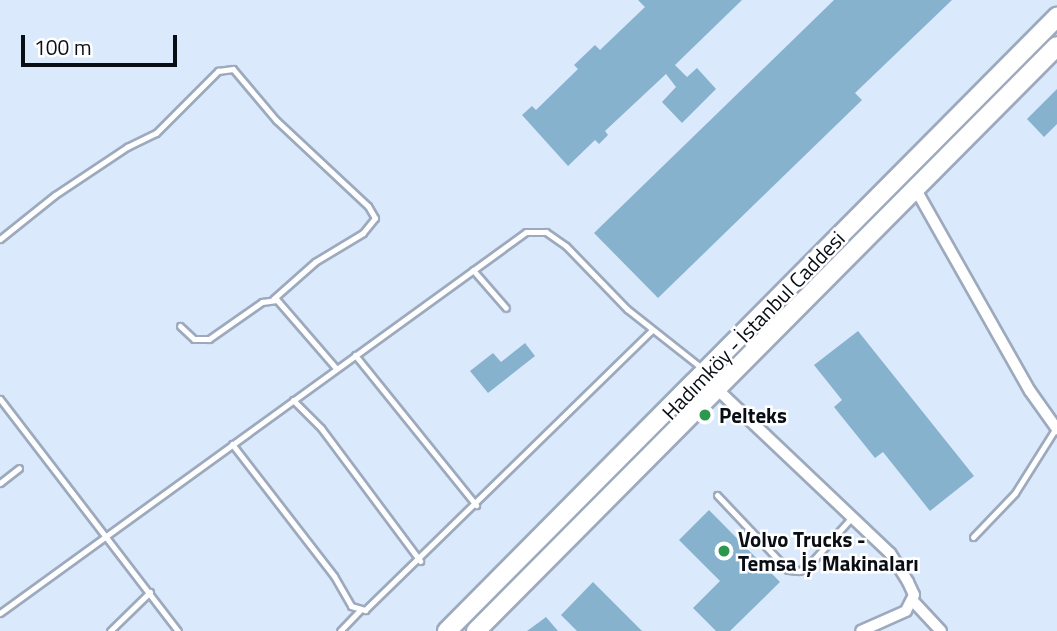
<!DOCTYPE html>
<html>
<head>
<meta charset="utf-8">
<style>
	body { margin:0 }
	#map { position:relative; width:1057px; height:631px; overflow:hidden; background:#dbe9fd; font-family:"Titillium Web",sans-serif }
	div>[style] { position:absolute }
	.building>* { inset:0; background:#87b2cd }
	.roads { filter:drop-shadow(2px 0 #9daabd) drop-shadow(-2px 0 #9daabd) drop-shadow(0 2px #9daabd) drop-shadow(0 -2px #9daabd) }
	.service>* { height:5px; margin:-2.5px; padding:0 2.5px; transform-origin:2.5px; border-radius:2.5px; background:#fff }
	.minor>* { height:10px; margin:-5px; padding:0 5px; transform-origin:5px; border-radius:5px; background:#fff }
	.primary>* { height:18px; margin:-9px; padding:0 9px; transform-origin:9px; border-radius:9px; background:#fff }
	.dots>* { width:19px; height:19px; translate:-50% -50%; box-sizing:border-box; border:4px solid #fff; border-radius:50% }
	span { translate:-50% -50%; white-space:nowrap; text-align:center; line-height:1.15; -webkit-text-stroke:5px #fff; paint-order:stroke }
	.street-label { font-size:21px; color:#090d14 }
	.poi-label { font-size:21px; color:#090d14; font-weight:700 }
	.left { translate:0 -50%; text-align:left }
	.scale { position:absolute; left:21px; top:35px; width:156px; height:32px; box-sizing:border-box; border:4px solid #090d14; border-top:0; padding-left:9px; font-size:21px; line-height:24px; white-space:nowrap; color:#090d14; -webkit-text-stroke:5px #fff; paint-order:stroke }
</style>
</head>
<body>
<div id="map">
	<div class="building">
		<div style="clip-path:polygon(638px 0,742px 0,675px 65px,687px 77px,697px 68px,716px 89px,682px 123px,662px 102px,676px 87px,666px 74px,605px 131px,608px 135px,599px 144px,595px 140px,568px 166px,522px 115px,532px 106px,536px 110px,578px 69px,574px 65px,595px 45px,600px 50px,645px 7px)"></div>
		<div style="clip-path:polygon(834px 0,952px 0,855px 93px,862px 100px,658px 298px,594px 233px)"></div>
		<div style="clip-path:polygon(1057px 89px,1057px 124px,1044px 137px,1027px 119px)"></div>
		<div style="clip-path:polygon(858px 331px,974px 476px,930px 511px,883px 452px,875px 458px,834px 407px,842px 400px,814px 365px)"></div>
		<div style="clip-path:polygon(525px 343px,535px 356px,488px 393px,470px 371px,493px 353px,501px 362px)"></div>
		<div style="clip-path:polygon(709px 510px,780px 582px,730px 631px,716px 631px,693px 608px,720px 581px,679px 540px)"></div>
		<div style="clip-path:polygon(593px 582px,642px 631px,577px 631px,561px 615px)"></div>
		<div style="clip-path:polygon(546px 617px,558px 631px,527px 631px,538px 623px)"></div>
	</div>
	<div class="roads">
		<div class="service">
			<div style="left:0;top:239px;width:70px;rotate:-38.7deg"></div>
			<div style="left:55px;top:195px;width:87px;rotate:-33.7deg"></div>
			<div style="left:127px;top:147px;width:32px;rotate:-26deg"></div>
			<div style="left:156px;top:133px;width:88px;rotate:-45deg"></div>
			<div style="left:218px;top:71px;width:15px;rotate:-8deg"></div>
			<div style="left:233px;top:69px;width:67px;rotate:49.9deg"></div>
			<div style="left:276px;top:120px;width:126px;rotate:43.1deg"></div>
			<div style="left:368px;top:206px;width:14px;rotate:60deg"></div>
			<div style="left:375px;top:218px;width:19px;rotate:129deg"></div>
			<div style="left:363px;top:233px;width:56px;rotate:148.9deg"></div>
			<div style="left:315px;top:262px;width:56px;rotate:138.6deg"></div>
			<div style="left:473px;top:270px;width:50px;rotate:49deg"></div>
			<div style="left:180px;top:326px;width:19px;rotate:43deg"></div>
			<div style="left:194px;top:339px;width:15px"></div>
			<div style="left:209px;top:339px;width:65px;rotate:-34.9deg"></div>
			<div style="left:262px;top:302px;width:15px;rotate:-8deg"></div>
			<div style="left:277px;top:300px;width:90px;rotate:49.1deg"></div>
			<div style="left:355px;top:355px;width:193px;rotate:51.1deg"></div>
			<div style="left:0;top:399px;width:292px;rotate:52.5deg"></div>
			<div style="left:293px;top:400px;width:40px;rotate:45deg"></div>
			<div style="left:321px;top:428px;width:166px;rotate:53.3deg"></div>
			<div style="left:232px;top:444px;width:167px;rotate:52.3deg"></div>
			<div style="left:334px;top:576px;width:34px;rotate:60deg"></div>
			<div style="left:351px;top:606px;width:15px;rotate:16deg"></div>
			<div style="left:365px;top:610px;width:401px;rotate:-44.3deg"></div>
			<div style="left:0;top:483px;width:24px;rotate:-38deg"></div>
			<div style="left:717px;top:495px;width:103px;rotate:46.6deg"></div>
			<div style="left:788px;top:570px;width:11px;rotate:5deg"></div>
			<div style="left:799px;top:571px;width:12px;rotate:-31deg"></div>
			<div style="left:809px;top:565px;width:66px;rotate:-48.1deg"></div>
			<div style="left:973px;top:537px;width:61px;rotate:-46.3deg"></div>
			<div style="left:1015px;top:493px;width:77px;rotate:-57.8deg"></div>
			<div style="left:0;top:613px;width:649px;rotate:-35.92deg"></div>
			<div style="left:526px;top:232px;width:20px"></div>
			<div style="left:546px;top:232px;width:24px;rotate:35deg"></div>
			<div style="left:566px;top:246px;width:88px;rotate:45.9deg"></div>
			<div style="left:627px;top:309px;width:97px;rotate:38.3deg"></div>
			<div style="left:110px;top:631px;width:56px;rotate:-44.3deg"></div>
			<div style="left:340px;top:631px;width:28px;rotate:-46deg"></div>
		</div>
		<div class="minor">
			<div style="left:915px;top:188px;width:233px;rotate:60.5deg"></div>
			<div style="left:1030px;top:391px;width:47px;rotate:54.6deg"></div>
			<div style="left:717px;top:389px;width:238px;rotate:43.5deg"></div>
			<div style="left:890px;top:553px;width:34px;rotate:58deg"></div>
			<div style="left:908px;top:582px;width:14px;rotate:65deg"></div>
			<div style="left:914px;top:595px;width:18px;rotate:117deg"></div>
			<div style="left:906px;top:611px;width:49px;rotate:156deg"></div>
			<div style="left:913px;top:601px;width:41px;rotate:47deg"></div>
		</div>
		<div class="primary">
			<div style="left:447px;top:631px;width:866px;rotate:-45.19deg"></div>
			<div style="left:476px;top:631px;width:824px;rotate:-45.2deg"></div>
		</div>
	</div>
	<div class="dots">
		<div style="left:705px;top:415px;background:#2c974f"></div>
		<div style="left:724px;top:551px;background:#2c974f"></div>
	</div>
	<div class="street-label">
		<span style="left:753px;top:325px;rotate:-46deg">Hadımköy - İstanbul Caddesi</span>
	</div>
	<div class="poi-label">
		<span class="left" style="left:719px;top:415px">Pelteks</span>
		<span class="left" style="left:738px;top:551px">Volvo Trucks -<br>Temsa İş Makinaları</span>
	</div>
	<div class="scale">100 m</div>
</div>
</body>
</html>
